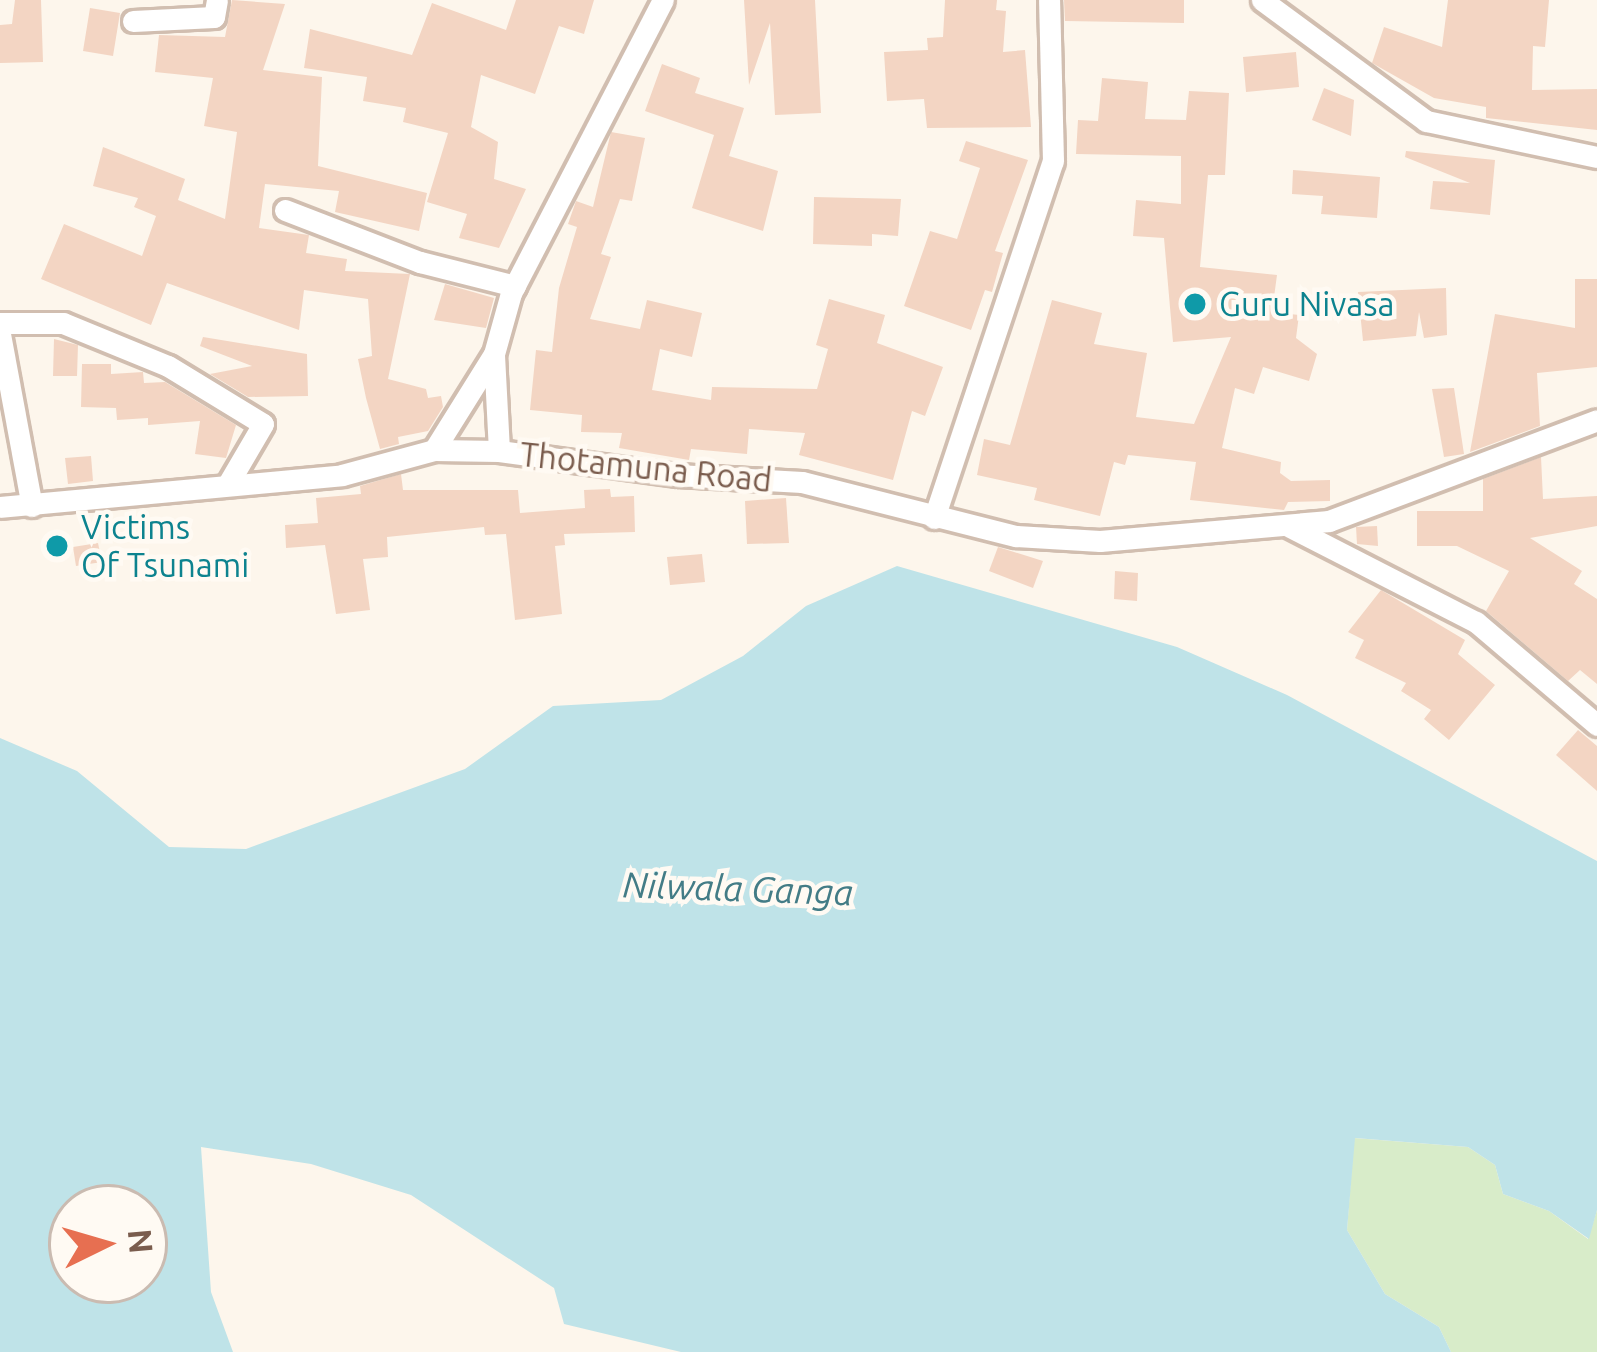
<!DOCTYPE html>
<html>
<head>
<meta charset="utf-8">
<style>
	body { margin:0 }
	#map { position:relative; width:1597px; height:1352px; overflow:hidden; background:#fdf6ec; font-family:Ubuntu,sans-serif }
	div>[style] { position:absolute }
	.green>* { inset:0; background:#d8ecc9 }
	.water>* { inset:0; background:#bfe3e8 }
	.building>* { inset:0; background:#f3d5c3 }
	.roads { filter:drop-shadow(3px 0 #d1beb0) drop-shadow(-3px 0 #d1beb0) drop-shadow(0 3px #d1beb0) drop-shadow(0 -3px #d1beb0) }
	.minor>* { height:21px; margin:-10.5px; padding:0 10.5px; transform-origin:10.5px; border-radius:10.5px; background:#fff }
	.dots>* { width:33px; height:33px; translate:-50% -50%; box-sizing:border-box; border:6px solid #fffaf3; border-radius:50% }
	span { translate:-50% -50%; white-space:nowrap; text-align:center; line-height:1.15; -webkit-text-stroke:9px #fffaf3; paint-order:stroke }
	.culture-label { font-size:33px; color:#0d838f }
	.left { translate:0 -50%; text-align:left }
	.street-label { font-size:33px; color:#7a5c4d }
	.water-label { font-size:36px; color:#437c86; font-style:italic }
	.north { position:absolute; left:48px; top:1184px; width:120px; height:120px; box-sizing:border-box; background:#fffaf3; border:3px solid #cabbb1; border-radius:50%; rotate:85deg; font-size:33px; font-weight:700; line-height:48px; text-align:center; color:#7a5c4d }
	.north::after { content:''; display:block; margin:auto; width:42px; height:54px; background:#e76f51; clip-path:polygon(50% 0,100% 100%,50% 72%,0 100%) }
</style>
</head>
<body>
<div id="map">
	<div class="green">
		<div style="clip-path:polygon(1354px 1138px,1468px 1147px,1495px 1165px,1503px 1194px,1549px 1211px,1588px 1239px,1597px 1210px,1597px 1352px,1451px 1352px,1439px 1327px,1385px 1294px,1347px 1230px)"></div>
	</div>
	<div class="water">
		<div style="clip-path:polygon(evenodd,897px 566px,1177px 647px,1287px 695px,1597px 861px,1597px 1210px,1589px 1239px,1549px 1211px,1503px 1194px,1495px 1165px,1468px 1147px,1355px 1138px,1347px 1230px,1385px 1294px,1439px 1327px,1451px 1352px,681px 1352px,564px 1324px,554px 1288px,411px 1195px,311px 1164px,201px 1147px,211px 1292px,233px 1352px,0 1352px,0 738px,77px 771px,169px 847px,246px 849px,465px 769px,553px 706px,661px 700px,743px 656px,806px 606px,897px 566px,144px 1208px,144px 1280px,72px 1280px,72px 1208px,144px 1208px)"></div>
	</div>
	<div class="building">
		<div style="clip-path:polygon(15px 0,41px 0,43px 62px,0 63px,0 25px,12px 24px)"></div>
		<div style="clip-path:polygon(232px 0,285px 4px,263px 70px,322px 77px,318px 166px,427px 193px,419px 231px,335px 212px,339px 191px,265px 184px,259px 228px,309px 235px,306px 253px,347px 259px,345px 271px,410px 274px,388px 379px,426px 389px,428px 398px,441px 396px,443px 407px,428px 431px,398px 437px,399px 444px,380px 449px,366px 398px,358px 359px,372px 356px,368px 299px,304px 290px,299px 330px,167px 283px,151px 325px,41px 279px,64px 224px,142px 256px,156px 216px,134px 207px,138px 198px,93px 186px,103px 147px,185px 179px,178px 200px,225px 219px,237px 132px,204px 126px,213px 78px,155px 72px,159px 35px,225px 37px)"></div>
		<div style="clip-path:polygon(516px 0,594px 0,584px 34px,559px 26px,535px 94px,481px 75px,471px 127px,498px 142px,494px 179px,526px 189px,499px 248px,459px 238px,467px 214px,427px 202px,448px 133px,403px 122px,406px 108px,363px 101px,367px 77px,304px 68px,310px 29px,412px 55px,432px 3px,506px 30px)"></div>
		<div style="clip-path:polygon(744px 0,815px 0,821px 113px,775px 115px,770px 23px,749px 85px)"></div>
		<div style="clip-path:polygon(945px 0,997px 0,996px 10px,1006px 11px,1003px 52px,1025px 50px,1031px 127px,927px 128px,924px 99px,887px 101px,884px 52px,928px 50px,927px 38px,943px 37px)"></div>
		<div style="clip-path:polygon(1064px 0,1184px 0,1184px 23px,1065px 21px)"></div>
		<div style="clip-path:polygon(1448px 0,1549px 0,1545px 47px,1533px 46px,1532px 90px,1597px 89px,1597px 130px,1486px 118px,1486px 107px,1434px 98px,1372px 63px,1384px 27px,1442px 47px)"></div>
		<div style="clip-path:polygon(90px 8px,120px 13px,113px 56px,83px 51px)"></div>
		<div style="clip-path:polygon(1296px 52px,1299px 87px,1246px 92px,1243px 57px)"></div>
		<div style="clip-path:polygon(662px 64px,700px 78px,695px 93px,744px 108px,729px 156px,778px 171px,763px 231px,692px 208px,714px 135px,645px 111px)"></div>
		<div style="clip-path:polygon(1102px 78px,1148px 82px,1145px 119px,1186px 120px,1189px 91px,1229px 93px,1225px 175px,1208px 175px,1200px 267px,1277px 275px,1272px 312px,1299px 315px,1296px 338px,1317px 354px,1309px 381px,1263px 367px,1254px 394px,1235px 388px,1222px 448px,1281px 462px,1280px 473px,1291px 481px,1330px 480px,1330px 501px,1288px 502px,1284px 510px,1190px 500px,1196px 462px,1128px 455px,1125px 465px,1114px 462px,1100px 516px,1034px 500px,1037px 488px,977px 475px,984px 439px,1010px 445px,1052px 300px,1102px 313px,1094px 344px,1147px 353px,1136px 417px,1194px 424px,1231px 337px,1173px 342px,1164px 238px,1133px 236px,1136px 200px,1181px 204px,1181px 156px,1076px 154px,1078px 120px,1098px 121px)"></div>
		<div style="clip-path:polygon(1324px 88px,1354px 100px,1351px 136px,1312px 120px)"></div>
		<div style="clip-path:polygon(611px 132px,645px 138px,632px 201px,620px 199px,601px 254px,611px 257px,590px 319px,640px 329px,647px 300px,702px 313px,692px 357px,660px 349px,652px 390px,711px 400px,712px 387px,817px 389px,828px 349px,816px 345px,829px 299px,885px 315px,877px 343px,943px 367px,925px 416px,912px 411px,893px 480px,799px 455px,805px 433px,749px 429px,747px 454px,691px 449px,689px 460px,619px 448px,622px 433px,581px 432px,582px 415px,530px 410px,536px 350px,552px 352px,559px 288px,577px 227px,568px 224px,576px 201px,593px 207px)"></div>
		<div style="clip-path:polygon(966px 141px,1028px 160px,995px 251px,1003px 253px,992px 292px,985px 290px,971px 330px,904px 306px,930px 231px,957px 239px,980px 168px,959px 161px)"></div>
		<div style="clip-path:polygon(1406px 151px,1495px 160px,1490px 215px,1430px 209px,1433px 181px,1470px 183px,1405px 157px)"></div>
		<div style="clip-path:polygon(1293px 170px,1380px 177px,1377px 218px,1321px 214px,1323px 196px,1292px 194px)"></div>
		<div style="clip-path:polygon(814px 197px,901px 199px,898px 236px,872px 234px,872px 246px,813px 244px)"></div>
		<div style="clip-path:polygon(1575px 279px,1597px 279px,1597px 367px,1537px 373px,1540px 426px,1470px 452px,1495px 314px,1575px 328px)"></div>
		<div style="clip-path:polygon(445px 284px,494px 298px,486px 328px,434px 320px)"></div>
		<div style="clip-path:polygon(1446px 288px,1447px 335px,1424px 338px,1419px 312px,1416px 336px,1363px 341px,1358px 292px)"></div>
		<div style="clip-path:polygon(203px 337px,307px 354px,308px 396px,248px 397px,210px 374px,252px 366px,200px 346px)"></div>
		<div style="clip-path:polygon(54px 339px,78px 345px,77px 376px,53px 376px)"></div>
		<div style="clip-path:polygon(82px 364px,111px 364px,111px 374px,143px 372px,144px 383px,165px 382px,236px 425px,226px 458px,195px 454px,200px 421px,148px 425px,148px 418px,117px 420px,116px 408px,81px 407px)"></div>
		<div style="clip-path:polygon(1454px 388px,1464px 454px,1444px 457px,1432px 389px)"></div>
		<div style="clip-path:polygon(91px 456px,93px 481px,68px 484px,65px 458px)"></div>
		<div style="clip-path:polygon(1541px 457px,1543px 499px,1597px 496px,1597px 526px,1530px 538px,1582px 571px,1574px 584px,1597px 599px,1597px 684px,1580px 670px,1568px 681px,1486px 611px,1509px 571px,1457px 546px,1417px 546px,1417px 511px,1483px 511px,1483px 479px)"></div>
		<div style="clip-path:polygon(401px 474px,403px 490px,518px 490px,520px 513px,585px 508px,584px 490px,610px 489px,611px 497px,634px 496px,635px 532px,564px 534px,565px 545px,555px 546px,562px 614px,515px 620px,506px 534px,485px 535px,484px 527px,387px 537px,388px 557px,363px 559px,370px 610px,336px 614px,325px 545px,286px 548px,285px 525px,318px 523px,316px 498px,361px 494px,360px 486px)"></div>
		<div style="clip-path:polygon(786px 498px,789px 543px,747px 544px,745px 501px)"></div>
		<div style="clip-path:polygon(1377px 526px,1378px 546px,1357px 544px,1356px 527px)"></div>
		<div style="clip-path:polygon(98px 543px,102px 562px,76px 566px,73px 547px)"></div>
		<div style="clip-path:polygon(998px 547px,1043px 561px,1033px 588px,989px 571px)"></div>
		<div style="clip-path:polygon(702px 554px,705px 582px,670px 585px,667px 557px)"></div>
		<div style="clip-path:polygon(1115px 571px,1138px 573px,1137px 601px,1114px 599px)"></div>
		<div style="clip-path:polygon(1381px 590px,1465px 640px,1458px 654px,1495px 685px,1449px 740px,1424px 719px,1431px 710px,1401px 691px,1406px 683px,1355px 658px,1364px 640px,1348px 632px)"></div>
		<div style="clip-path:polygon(1578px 730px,1597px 746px,1597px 791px,1556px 755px)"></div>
	</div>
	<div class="roads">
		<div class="minor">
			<div style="left:1262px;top:0;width:204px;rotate:36.4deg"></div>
			<div style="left:1426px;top:121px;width:175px;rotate:11.9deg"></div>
			<div style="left:133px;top:21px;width:81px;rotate:-2.8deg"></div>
			<div style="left:214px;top:17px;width:17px;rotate:-80deg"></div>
			<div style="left:285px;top:210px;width:145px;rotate:21.1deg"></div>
			<div style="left:420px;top:262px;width:98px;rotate:14.2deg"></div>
			<div style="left:0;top:323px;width:63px"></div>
			<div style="left:63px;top:323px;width:113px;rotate:22.3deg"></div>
			<div style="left:168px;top:366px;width:111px;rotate:31.4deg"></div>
			<div style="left:263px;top:424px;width:69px;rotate:120.3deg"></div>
			<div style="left:0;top:334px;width:175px;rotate:79.5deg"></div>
			<div style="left:494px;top:355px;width:96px;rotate:87deg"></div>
			<div style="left:434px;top:450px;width:113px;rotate:-58deg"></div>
			<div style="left:494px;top:354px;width:63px;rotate:-74.4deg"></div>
			<div style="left:511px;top:293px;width:330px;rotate:-62.6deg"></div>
			<div style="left:0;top:507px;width:343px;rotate:-5.3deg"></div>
			<div style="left:342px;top:475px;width:95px;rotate:-15.2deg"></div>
			<div style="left:434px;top:450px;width:65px;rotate:0.9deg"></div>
			<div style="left:499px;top:451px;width:180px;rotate:7.7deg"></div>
			<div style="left:677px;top:475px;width:125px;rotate:3.2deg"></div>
			<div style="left:802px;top:482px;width:221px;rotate:14.2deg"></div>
			<div style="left:1016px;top:536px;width:84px;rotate:3.4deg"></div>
			<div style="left:1100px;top:541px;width:230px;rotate:-5deg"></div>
			<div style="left:1329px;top:521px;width:286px;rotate:-20.6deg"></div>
			<div style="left:934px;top:518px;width:376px;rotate:-71.6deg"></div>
			<div style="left:1053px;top:161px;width:161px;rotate:-91.4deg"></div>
			<div style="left:1290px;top:527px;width:209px;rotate:27.1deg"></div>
			<div style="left:1476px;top:622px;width:159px;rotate:40.4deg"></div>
		</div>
	</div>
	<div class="dots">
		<div style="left:1195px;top:304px;background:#0f9aa8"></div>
		<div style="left:57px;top:546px;background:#0f9aa8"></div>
	</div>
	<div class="culture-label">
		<span class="left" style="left:1219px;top:304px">Guru Nivasa</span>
		<span class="left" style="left:81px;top:546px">Victims<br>Of Tsunami</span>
	</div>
	<div class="street-label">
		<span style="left:646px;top:467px;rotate:6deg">Thotamuna Road</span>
	</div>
	<div class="water-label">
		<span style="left:738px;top:888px;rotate:2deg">Nilwala Ganga</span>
	</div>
	<div class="north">N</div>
</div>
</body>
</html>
